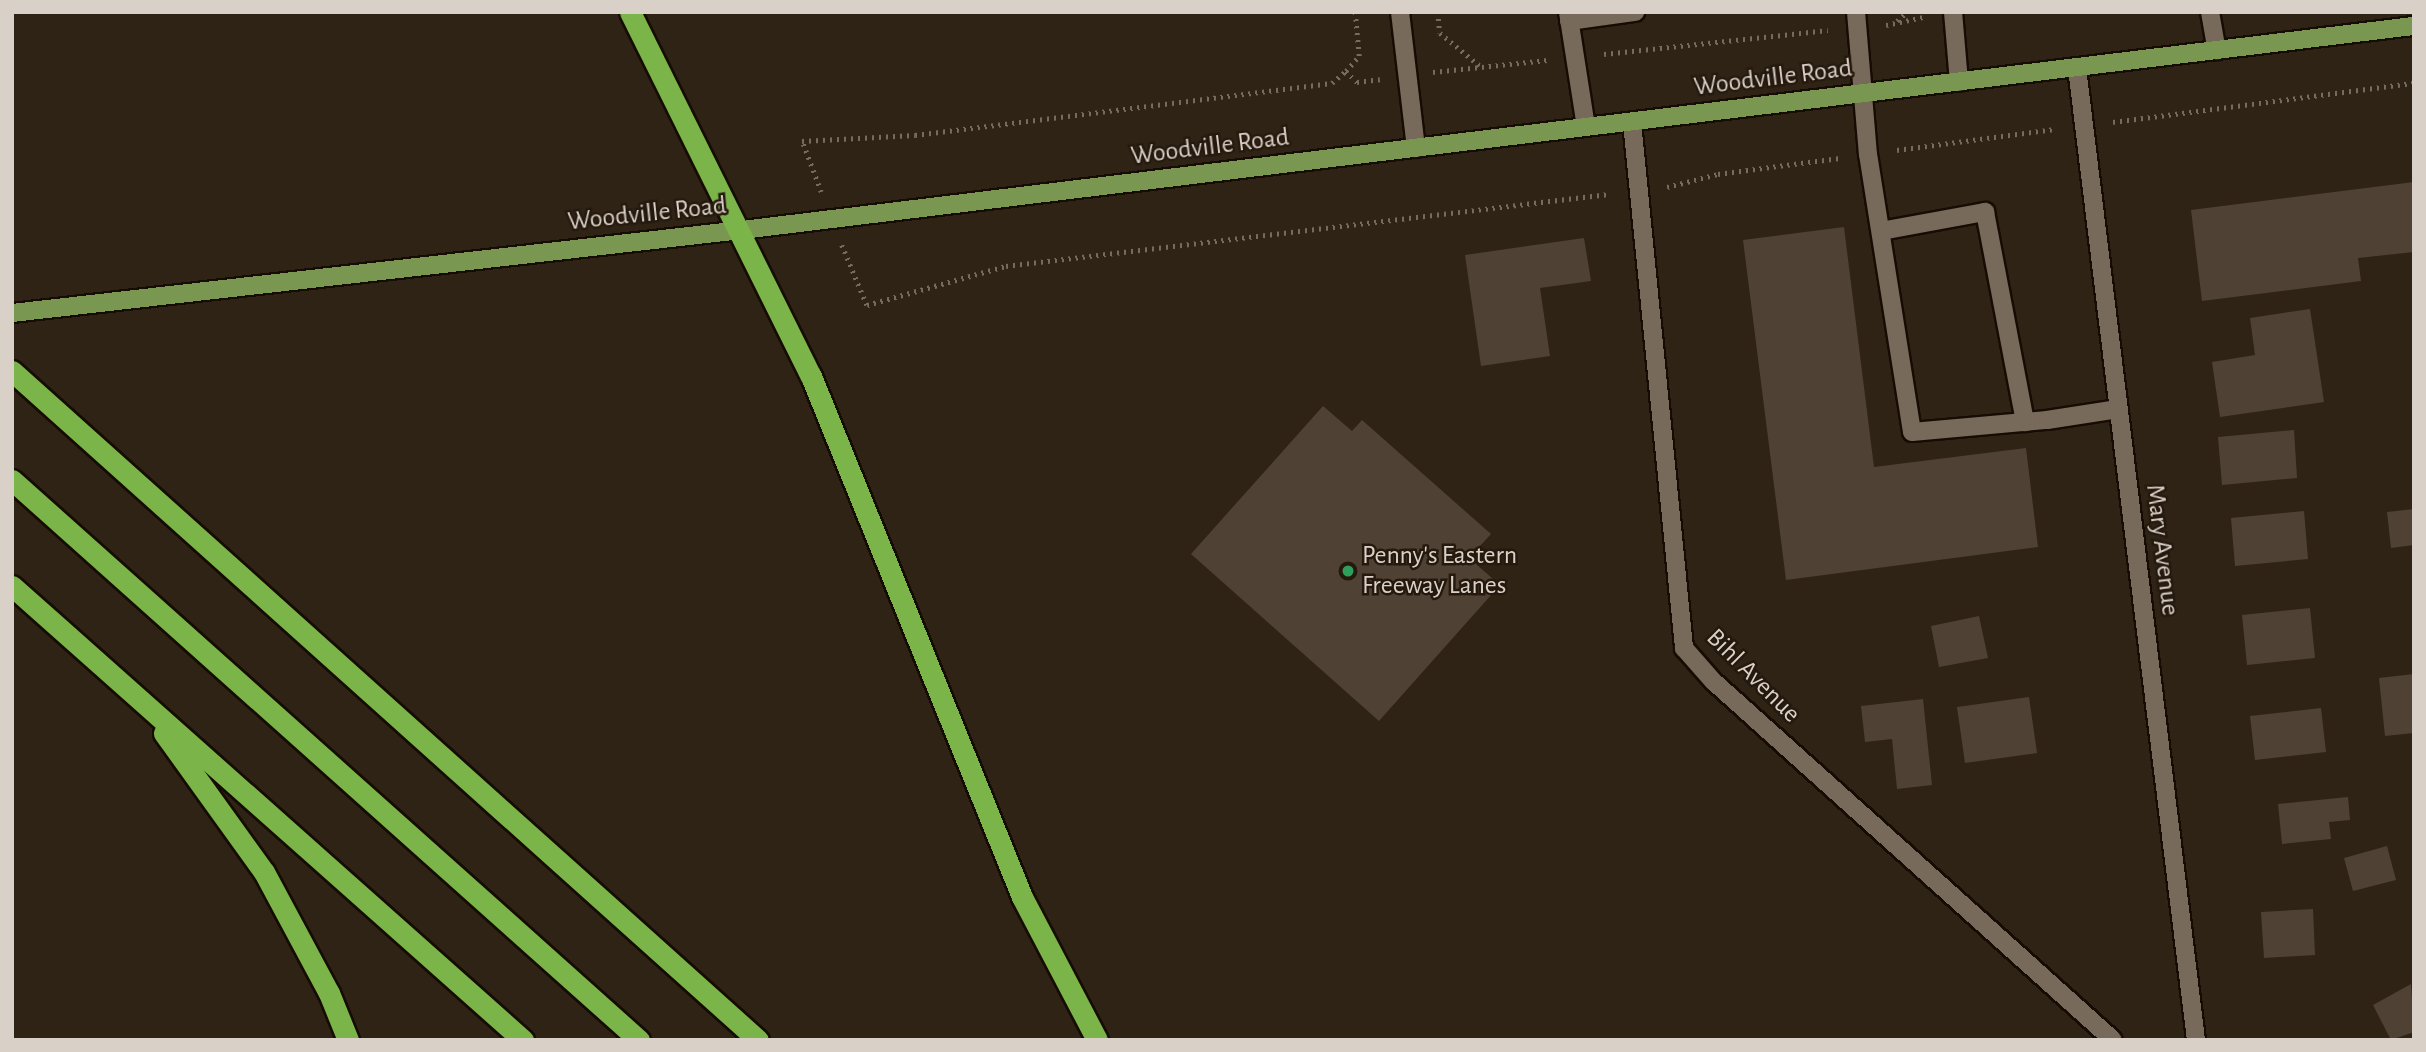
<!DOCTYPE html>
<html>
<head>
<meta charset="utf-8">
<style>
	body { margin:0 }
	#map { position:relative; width:2426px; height:1052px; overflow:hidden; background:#2f2316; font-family:"Alegreya Sans",sans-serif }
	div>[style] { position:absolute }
	.building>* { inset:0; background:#4f4234 }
	.path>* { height:4.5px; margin-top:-2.25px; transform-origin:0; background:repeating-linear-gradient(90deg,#766b60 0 2px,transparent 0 7px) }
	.roads { filter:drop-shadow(2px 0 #170c03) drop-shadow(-2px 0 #170c03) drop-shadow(0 2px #170c03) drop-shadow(0 -2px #170c03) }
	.lane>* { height:18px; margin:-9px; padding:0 9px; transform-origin:9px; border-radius:9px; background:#786a5b }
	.street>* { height:18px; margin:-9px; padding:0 9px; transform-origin:9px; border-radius:9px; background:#786a5b }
	.primary>* { height:18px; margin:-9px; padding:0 9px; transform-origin:9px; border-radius:9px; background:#7a9751 }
	.highway>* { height:21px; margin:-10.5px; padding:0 10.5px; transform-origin:10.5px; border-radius:10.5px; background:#7bb54a }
	.dots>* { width:19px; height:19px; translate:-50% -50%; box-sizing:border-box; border:4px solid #25190d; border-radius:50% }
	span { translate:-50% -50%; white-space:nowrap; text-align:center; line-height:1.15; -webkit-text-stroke:5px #25190d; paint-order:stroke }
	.street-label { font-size:26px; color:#d9d0c8 }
	.poi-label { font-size:26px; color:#d9d0c8 }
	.left { translate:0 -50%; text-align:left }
	.frame { position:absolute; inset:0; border:14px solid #d9d0c8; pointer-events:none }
</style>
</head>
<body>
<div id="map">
	<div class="building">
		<div style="clip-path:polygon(2414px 182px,2414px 252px,2358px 258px,2361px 281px,2202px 301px,2191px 210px)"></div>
		<div style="clip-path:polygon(1844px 227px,1874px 467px,2026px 448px,2038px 547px,1786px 580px,1743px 240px)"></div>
		<div style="clip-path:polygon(1584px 238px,1591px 281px,1540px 288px,1550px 356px,1481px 366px,1465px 255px)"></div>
		<div style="clip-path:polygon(2310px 309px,2324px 402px,2220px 417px,2212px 362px,2255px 355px,2250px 318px)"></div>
		<div style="clip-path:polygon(1323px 406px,1352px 431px,1362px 420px,1491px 534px,1469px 558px,1500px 585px,1379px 721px,1191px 554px)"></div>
		<div style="clip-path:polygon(2294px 430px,2297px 478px,2222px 485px,2218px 437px)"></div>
		<div style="clip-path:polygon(2414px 509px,2414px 545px,2391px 548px,2387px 512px)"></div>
		<div style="clip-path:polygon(2304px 511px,2308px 559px,2235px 566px,2231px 518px)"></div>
		<div style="clip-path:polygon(2310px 608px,2315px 658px,2247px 665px,2242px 615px)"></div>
		<div style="clip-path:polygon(1979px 616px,1988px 658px,1939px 667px,1931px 626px)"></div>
		<div style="clip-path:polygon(2414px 674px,2414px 733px,2385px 736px,2379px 678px)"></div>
		<div style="clip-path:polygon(2029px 697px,2037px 753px,1965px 763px,1957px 707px)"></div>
		<div style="clip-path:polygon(1923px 699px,1932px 785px,1897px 789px,1892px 739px,1865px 742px,1861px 706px)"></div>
		<div style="clip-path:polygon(2321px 708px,2326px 752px,2255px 760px,2250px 716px)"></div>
		<div style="clip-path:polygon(2348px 797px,2350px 820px,2329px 822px,2331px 839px,2282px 844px,2278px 804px)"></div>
		<div style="clip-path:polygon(2387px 846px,2396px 880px,2353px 891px,2344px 858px)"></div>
		<div style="clip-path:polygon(2313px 909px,2315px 955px,2264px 958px,2261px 912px)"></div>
		<div style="clip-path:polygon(2411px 984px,2414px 1032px,2391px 1040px,2373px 1005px)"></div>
	</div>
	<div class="path">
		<div style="left:1438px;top:12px;width:21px;rotate:85deg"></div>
		<div style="left:1440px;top:33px;width:52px;rotate:39.5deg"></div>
		<div style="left:1897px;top:21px;width:13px;rotate:-42deg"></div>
		<div style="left:1886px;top:25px;width:40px;rotate:-12deg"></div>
		<div style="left:1604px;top:54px;width:225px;rotate:-6.1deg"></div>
		<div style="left:1346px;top:71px;width:20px;rotate:-49deg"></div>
		<div style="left:1359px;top:56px;width:44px;rotate:-95.2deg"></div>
		<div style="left:1433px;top:72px;width:115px;rotate:-6deg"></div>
		<div style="left:2113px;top:122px;width:304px;rotate:-7.4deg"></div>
		<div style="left:1897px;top:150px;width:159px;rotate:-7.6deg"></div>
		<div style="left:1667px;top:187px;width:53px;rotate:-14.3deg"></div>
		<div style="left:1718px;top:174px;width:123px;rotate:-7.5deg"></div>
		<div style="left:821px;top:192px;width:54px;rotate:-110.4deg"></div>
		<div style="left:802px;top:141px;width:113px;rotate:-3deg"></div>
		<div style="left:915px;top:135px;width:420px;rotate:-7.1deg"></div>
		<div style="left:1332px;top:83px;width:18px;rotate:-41deg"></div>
		<div style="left:1346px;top:71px;width:16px;rotate:45deg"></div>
		<div style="left:1357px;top:82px;width:23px;rotate:-7deg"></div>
		<div style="left:842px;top:245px;width:65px;rotate:67.4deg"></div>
		<div style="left:867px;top:305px;width:144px;rotate:-15.7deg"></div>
		<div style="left:1006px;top:266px;width:607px;rotate:-6.81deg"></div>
	</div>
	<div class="roads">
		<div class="lane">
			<div style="left:1568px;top:12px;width:116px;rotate:81.1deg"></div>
			<div style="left:1856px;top:12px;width:143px;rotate:85.2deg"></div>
			<div style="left:1868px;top:154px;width:281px;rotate:81deg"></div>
			<div style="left:1912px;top:432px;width:136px;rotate:-5.1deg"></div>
			<div style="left:2047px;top:420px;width:72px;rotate:-8.8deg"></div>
			<div style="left:2210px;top:12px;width:39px;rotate:80deg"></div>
			<div style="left:1569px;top:21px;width:67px;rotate:-7.8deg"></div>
			<div style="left:1881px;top:231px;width:106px;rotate:-10.4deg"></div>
			<div style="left:1985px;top:212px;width:214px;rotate:79.2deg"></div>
		</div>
		<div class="street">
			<div style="left:1400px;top:12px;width:137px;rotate:83.3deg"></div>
			<div style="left:1953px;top:12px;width:70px;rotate:85.1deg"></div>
			<div style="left:2077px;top:68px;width:979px;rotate:83.02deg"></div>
			<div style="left:1632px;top:122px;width:529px;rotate:84.35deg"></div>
			<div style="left:1684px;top:648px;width:44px;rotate:48.7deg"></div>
			<div style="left:1713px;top:681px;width:537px;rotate:41.91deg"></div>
		</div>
		<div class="primary">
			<div style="left:12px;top:313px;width:735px;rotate:-6.49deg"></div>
			<div style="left:742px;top:230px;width:1684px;rotate:-6.96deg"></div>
		</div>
		<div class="highway">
			<div style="left:630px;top:12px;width:407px;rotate:63.6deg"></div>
			<div style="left:811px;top:376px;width:562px;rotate:67.95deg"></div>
			<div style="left:1022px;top:897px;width:161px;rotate:62.3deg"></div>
			<div style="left:12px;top:371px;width:1002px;rotate:41.89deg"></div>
			<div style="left:12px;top:480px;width:841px;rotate:41.77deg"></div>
			<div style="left:12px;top:586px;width:684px;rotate:41.62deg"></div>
			<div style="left:164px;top:733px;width:171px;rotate:54.3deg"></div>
			<div style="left:264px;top:872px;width:137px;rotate:61.8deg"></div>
			<div style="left:329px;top:993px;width:51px;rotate:68deg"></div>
		</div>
	</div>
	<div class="dots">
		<div style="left:1348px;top:571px;background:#2e9e5b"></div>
	</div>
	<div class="street-label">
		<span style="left:1773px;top:78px;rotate:-7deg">Woodville Road</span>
		<span style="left:1210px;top:147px;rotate:-7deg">Woodville Road</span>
		<span style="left:647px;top:214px;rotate:-6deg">Woodville Road</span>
		<span style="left:2162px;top:550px;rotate:83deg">Mary Avenue</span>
		<span style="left:1753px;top:676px;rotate:45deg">Bihl Avenue</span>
	</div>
	<div class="poi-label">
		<span class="left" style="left:1362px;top:571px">Penny's Eastern<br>Freeway Lanes</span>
	</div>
	<div class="frame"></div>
</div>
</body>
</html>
